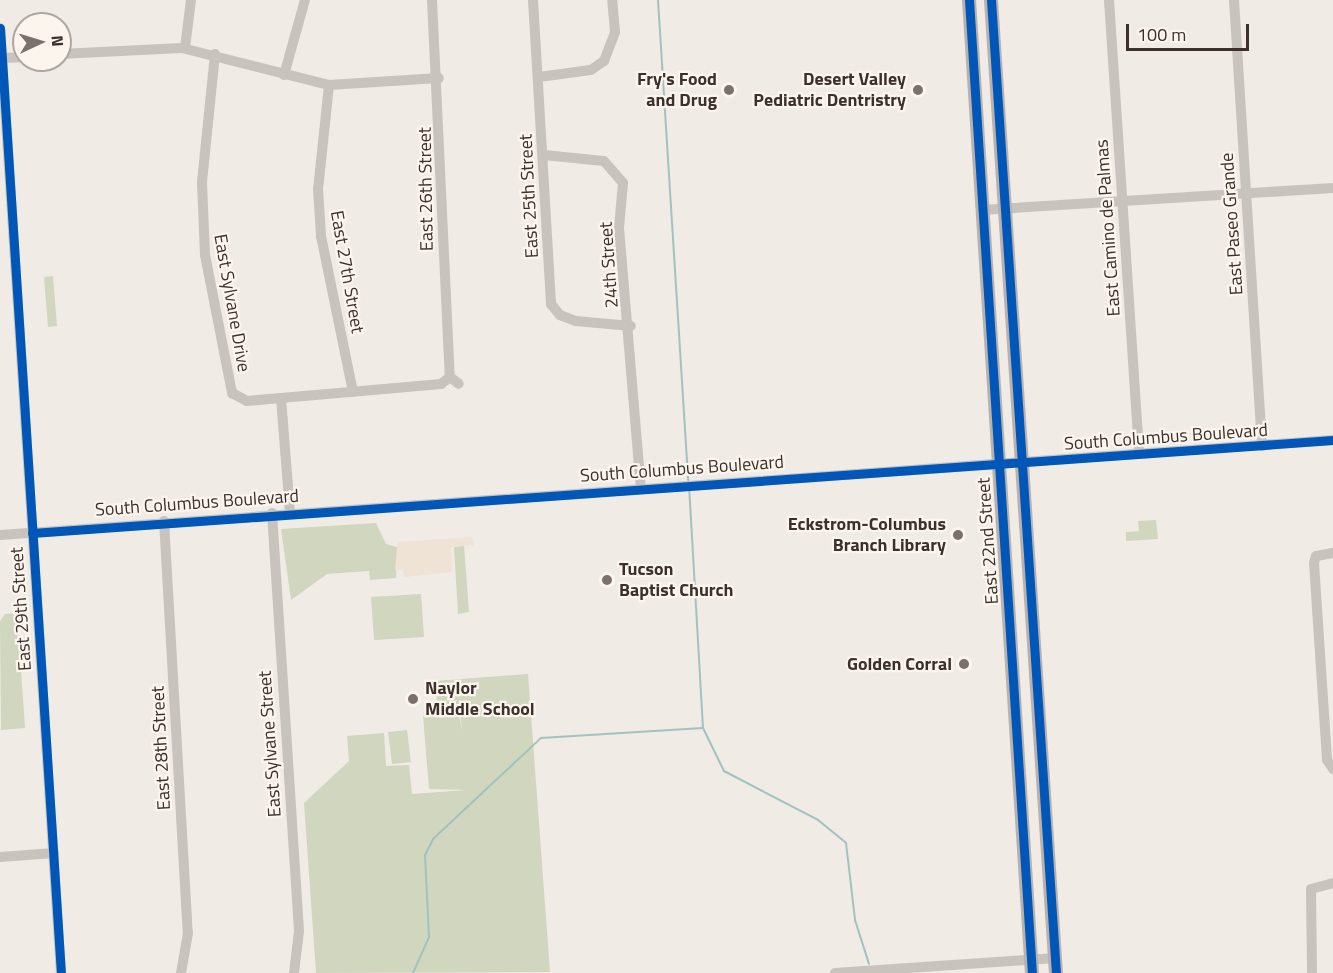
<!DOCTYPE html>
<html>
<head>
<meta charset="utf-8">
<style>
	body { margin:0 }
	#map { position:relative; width:1333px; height:973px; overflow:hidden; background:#f0ebe5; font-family:"Titillium Web",sans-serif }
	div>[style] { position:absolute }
	.green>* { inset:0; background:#d1d6bf }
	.plaza>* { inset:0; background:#eee3d5 }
	.stream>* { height:2px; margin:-1px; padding:0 1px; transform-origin:1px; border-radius:1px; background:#a1c2c1 }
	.minor>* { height:10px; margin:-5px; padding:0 5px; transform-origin:5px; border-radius:5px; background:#c9c3be }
	.major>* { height:14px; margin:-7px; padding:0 7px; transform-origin:7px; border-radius:7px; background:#b8b1ad }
	.cycleway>* { height:9px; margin:-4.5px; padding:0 4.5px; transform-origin:4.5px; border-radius:4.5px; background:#0057b8 }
	.dots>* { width:16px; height:16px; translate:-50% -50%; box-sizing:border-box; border:3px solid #fbf5ee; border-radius:50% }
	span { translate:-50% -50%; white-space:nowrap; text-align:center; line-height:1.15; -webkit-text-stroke:4.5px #fbf5ee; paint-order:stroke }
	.poi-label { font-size:18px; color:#3b302b; font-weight:700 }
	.right { translate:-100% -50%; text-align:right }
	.left { translate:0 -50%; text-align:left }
	.street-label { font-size:18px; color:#3b302b }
	.north { position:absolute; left:12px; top:12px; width:60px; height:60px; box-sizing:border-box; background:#fbf5ee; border:2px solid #aea6a0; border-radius:50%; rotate:86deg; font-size:16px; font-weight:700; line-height:24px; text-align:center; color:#3b302b }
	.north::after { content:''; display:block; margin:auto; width:21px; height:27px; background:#7a716c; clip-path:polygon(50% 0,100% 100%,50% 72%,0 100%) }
	.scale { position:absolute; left:1126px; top:24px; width:123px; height:27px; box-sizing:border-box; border:3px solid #3b302b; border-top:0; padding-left:8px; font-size:18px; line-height:21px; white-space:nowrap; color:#3b302b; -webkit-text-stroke:4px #fbf5ee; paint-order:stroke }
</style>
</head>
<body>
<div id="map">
	<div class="green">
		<div style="clip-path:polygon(53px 276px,57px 326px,48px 327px,44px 277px)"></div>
		<div style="clip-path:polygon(1156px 520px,1158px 539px,1126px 541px,1126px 532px,1139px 531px,1138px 521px)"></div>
		<div style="clip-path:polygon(376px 523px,386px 544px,397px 547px,396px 578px,370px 580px,369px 571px,327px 574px,291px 600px,281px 529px)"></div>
		<div style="clip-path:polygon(464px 546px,469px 612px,458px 614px,454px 547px)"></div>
		<div style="clip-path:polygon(421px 594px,424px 637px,374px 640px,371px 597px)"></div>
		<div style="clip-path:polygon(17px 613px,25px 728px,1px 730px,0 621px,5px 614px)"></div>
		<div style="clip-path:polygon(528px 674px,550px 972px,316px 973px,304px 803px,349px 761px,347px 736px,384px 733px,386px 766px,409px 765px,412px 794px,466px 790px,429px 789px,423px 716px,459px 713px,462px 732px,460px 711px,438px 713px,435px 681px)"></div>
		<div style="clip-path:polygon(407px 730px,411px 762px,392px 764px,388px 732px)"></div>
	</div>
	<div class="plaza">
		<div style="clip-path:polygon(473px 537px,474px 545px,451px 547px,452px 572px,404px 577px,403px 570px,395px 570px,398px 542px)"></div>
	</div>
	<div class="stream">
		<div style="left:658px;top:0;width:483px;rotate:86.4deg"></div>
		<div style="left:703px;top:728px;width:48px;rotate:64deg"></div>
		<div style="left:724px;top:771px;width:106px;rotate:27.5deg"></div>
		<div style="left:818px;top:820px;width:36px;rotate:39deg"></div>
		<div style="left:846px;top:843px;width:78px;rotate:83.3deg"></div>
		<div style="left:855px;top:920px;width:46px;rotate:72.3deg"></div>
		<div style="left:413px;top:973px;width:39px;rotate:-66deg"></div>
		<div style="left:429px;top:937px;width:82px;rotate:-92.8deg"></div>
		<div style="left:425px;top:855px;width:18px;rotate:-63deg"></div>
		<div style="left:433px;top:839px;width:148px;rotate:-43.1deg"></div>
		<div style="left:541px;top:738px;width:162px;rotate:-3.5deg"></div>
		<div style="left:703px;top:728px;width:240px;rotate:-93.3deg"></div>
	</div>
	<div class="minor">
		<div style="left:432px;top:0;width:377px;rotate:87.3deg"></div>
		<div style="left:533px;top:0;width:305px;rotate:86.6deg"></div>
		<div style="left:551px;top:304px;width:14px;rotate:51deg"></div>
		<div style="left:560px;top:315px;width:17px;rotate:21deg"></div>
		<div style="left:576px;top:321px;width:55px;rotate:5.2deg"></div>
		<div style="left:1109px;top:0;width:454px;rotate:86.2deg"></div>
		<div style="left:1234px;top:0;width:447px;rotate:86.4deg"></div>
		<div style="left:0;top:28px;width:947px;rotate:86.31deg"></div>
		<div style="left:185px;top:48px;width:48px;rotate:-82.9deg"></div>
		<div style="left:60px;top:54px;width:122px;rotate:-2.8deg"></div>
		<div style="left:182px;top:48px;width:152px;rotate:14.1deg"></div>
		<div style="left:329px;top:85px;width:110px;rotate:-3.6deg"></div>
		<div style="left:215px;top:54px;width:130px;rotate:95.8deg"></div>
		<div style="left:202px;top:183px;width:72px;rotate:87.6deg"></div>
		<div style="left:205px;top:255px;width:141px;rotate:78.9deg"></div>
		<div style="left:232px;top:393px;width:17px;rotate:28deg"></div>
		<div style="left:247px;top:401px;width:34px;rotate:-5deg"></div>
		<div style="left:281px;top:398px;width:115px;rotate:85.5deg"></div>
		<div style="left:0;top:58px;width:24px;rotate:-2deg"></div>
		<div style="left:284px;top:75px;width:78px;rotate:-74.4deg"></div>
		<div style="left:539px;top:77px;width:52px;rotate:-7.7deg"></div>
		<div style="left:591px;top:70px;width:16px;rotate:-35deg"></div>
		<div style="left:604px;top:61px;width:31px;rotate:-69deg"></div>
		<div style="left:615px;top:32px;width:32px;rotate:-95deg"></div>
		<div style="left:329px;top:85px;width:105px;rotate:96deg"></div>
		<div style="left:318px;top:189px;width:47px;rotate:86.3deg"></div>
		<div style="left:321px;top:236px;width:159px;rotate:78.4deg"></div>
		<div style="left:544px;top:155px;width:60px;rotate:5.7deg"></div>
		<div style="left:604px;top:161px;width:29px;rotate:49deg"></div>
		<div style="left:623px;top:183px;width:45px;rotate:95.1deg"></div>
		<div style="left:619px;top:228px;width:261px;rotate:85.2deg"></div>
		<div style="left:982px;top:210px;width:352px;rotate:-3.6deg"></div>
		<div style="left:281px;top:398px;width:161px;rotate:-5deg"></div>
		<div style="left:441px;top:384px;width:11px;rotate:-38deg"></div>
		<div style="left:450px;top:377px;width:11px;rotate:38deg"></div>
		<div style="left:272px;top:513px;width:419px;rotate:86.3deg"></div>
		<div style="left:299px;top:931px;width:42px;rotate:96.8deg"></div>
		<div style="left:164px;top:521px;width:413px;rotate:86.7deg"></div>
		<div style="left:188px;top:933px;width:41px;rotate:99.9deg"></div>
		<div style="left:0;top:535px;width:1336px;rotate:-4.08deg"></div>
		<div style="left:1333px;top:553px;width:17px;rotate:170deg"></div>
		<div style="left:1316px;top:556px;width:7px;rotate:106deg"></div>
		<div style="left:1314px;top:563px;width:197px;rotate:86.2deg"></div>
		<div style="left:1327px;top:760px;width:11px;rotate:56deg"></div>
		<div style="left:0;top:857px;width:54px;rotate:-4.2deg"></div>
		<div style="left:1311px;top:889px;width:84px;rotate:89.3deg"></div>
		<div style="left:1311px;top:889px;width:23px;rotate:-15deg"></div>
		<div style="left:835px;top:973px;width:222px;rotate:-3.9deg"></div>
	</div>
	<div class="major">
		<div style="left:969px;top:0;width:975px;rotate:86.3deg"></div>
		<div style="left:991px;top:0;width:975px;rotate:86.18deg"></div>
	</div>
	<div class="cycleway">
		<div style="left:969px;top:0;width:975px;rotate:86.3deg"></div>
		<div style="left:991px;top:0;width:975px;rotate:86.18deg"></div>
		<div style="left:0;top:28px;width:947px;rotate:86.31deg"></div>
		<div style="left:32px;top:533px;width:1304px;rotate:-4.09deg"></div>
	</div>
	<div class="dots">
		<div style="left:729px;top:90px;background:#7a716c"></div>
		<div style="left:918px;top:90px;background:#7a716c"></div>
		<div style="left:958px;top:535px;background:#7a716c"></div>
		<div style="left:607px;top:580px;background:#7a716c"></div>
		<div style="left:964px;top:664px;background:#7a716c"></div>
		<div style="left:413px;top:699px;background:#7a716c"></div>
	</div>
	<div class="poi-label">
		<span class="right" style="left:717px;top:90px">Fry's Food<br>and Drug</span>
		<span class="right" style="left:906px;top:90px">Desert Valley<br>Pediatric Dentristry</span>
		<span class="right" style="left:946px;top:535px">Eckstrom-Columbus<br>Branch Library</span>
		<span class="left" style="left:619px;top:580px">Tucson<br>Baptist Church</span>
		<span class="right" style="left:952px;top:664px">Golden Corral</span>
		<span class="left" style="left:425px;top:699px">Naylor<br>Middle School</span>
	</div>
	<div class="street-label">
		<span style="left:426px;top:189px;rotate:-91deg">East 26th Street</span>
		<span style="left:529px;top:196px;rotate:-93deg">East 25th Street</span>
		<span style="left:1232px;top:224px;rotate:-94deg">East Paseo Grande</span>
		<span style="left:1108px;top:228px;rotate:-94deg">East Camino de Palmas</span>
		<span style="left:609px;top:265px;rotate:-94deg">24th Street</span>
		<span style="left:347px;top:272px;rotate:80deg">East 27th Street</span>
		<span style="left:232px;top:303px;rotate:80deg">East Sylvane Drive</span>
		<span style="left:1166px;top:437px;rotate:-4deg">South Columbus Boulevard</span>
		<span style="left:682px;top:469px;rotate:-4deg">South Columbus Boulevard</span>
		<span style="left:197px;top:503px;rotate:-4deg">South Columbus Boulevard</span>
		<span style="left:988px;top:541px;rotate:-94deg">East 22nd Street</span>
		<span style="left:21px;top:609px;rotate:-94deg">East 29th Street</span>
		<span style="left:270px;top:744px;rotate:-94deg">East Sylvane Street</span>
		<span style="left:161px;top:748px;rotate:-93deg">East 28th Street</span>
	</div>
	<div class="north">N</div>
	<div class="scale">100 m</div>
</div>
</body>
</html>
